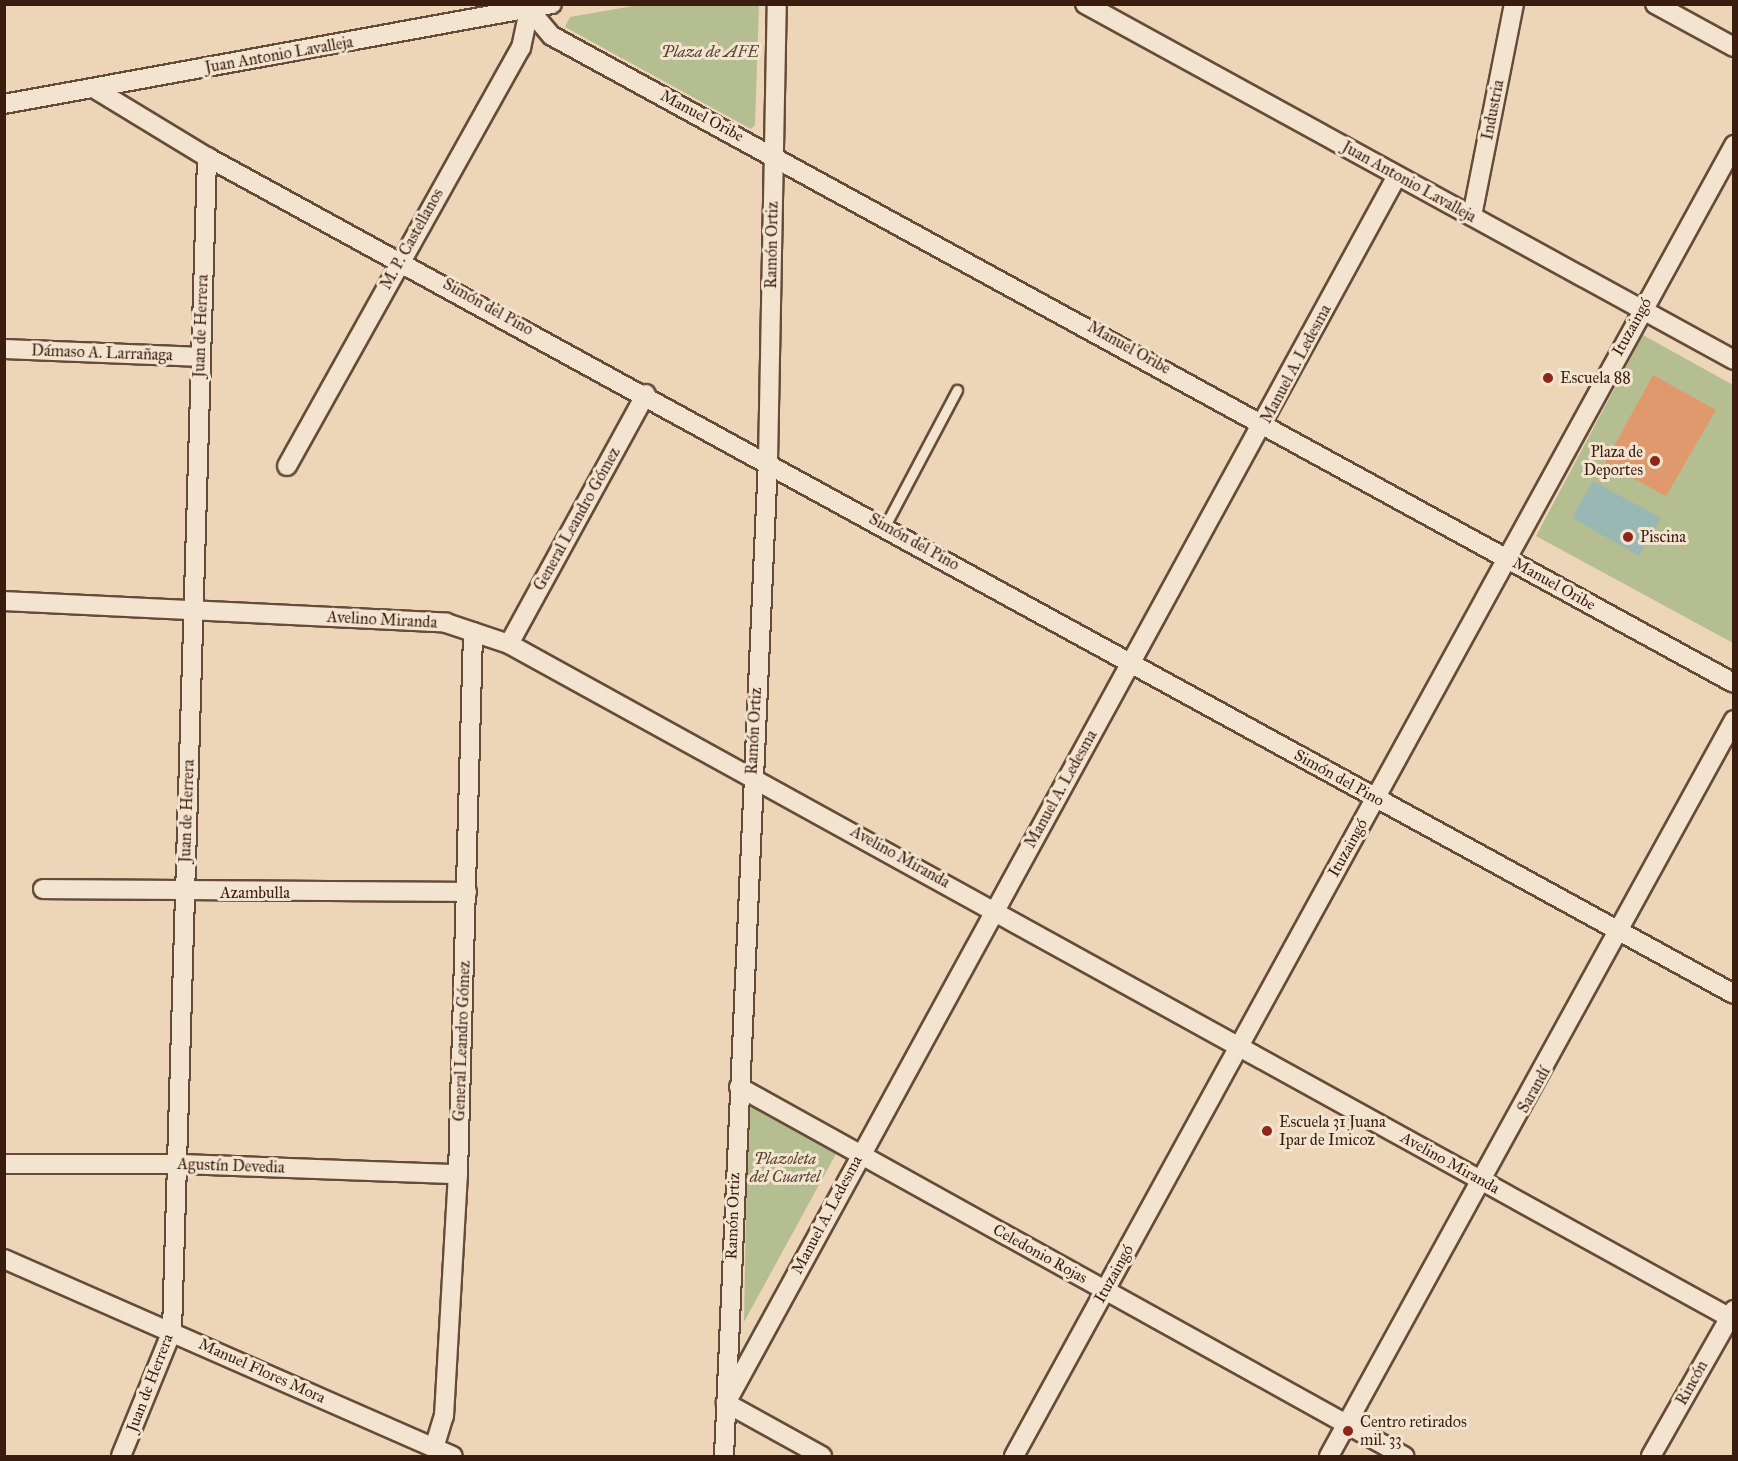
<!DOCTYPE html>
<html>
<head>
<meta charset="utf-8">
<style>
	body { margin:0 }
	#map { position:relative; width:1738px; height:1461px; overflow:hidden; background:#ecd6b7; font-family:"IM FELL Great Primer",serif }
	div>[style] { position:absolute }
	.green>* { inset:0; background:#b4be91 }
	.water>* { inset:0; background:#99b8b3 }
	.building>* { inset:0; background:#df996c }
	.roads { filter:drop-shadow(2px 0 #674b3a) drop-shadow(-2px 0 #674b3a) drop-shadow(0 2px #674b3a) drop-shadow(0 -2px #674b3a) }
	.service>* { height:9px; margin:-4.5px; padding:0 4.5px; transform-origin:4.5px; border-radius:4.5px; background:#f3e4d0 }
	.minor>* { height:18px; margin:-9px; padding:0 9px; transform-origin:9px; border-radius:9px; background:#f3e4d0 }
	.dots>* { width:16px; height:16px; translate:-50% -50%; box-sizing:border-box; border:3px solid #f3e4d0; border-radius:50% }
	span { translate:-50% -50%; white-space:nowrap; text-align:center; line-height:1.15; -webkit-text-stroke:6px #f3e4d0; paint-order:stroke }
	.park-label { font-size:16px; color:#594530; font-style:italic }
	.street-label { font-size:16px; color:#3b1d10 }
	.poi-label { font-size:16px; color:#3b1d10 }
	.left { translate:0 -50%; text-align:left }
	.right { translate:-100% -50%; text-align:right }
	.frame { position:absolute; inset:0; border:6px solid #3b1d10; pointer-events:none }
</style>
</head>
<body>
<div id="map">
	<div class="green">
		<div style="clip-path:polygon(639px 5px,759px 5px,755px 125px,751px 129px,565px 27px,570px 17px)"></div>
		<div style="clip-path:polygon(1643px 335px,1733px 385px,1733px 643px,1536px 536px)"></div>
		<div style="clip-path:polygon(748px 1104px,837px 1152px,744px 1322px)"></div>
	</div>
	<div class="water">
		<div style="clip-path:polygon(1593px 481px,1661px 518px,1639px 556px,1572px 518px)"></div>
	</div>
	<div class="building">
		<div style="clip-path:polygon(1653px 375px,1716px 410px,1666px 496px,1605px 463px)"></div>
	</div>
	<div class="roads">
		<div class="service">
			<div style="left:885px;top:526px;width:154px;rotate:-62.1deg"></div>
		</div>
		<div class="minor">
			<div style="left:1085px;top:4px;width:740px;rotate:28.75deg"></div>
			<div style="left:1655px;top:4px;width:90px;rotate:28.6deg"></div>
			<div style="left:529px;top:9px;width:35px;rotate:50deg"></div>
			<div style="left:552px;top:36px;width:1347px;rotate:28.7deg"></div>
			<div style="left:95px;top:89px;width:131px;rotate:31.3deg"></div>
			<div style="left:207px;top:157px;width:1741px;rotate:28.73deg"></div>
			<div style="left:4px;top:104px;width:557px;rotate:-10.34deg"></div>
			<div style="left:1472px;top:216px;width:216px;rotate:-78.8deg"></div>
			<div style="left:4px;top:349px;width:196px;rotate:2.3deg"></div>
			<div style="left:287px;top:466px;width:479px;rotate:-60.8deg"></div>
			<div style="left:521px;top:48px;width:40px;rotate:-78deg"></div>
			<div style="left:4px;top:601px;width:443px;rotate:2.8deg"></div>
			<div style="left:446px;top:623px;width:66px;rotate:18.4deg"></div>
			<div style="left:509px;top:644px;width:1399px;rotate:28.89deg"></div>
			<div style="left:509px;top:644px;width:285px;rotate:-61.3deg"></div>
			<div style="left:43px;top:889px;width:424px;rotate:0.4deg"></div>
			<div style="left:739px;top:1087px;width:761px;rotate:29.03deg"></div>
			<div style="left:4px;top:1164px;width:177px"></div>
			<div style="left:181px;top:1164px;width:277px;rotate:2.1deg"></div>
			<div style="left:4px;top:1259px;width:490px;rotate:23.7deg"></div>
			<div style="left:434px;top:1448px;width:34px;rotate:-73deg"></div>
			<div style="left:444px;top:1416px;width:242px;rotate:-86.7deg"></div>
			<div style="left:458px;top:1174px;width:542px;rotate:-88.41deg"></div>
			<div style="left:121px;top:1456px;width:135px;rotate:-67.8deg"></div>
			<div style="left:172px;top:1331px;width:1175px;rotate:-88.29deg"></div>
			<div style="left:724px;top:1456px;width:996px;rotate:-87.47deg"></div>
			<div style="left:768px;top:461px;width:457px;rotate:-88.9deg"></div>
			<div style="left:822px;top:1456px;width:110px;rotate:-151.1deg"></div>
			<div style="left:726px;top:1403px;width:1398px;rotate:-61.33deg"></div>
			<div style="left:1014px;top:1456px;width:1496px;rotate:-61.22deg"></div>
			<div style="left:1329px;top:1456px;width:840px;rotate:-61.18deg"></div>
			<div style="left:1651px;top:1456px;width:168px;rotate:-60.4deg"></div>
		</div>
	</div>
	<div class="dots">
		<div style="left:1548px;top:378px;background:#8f2418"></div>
		<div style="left:1655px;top:461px;background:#8f2418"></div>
		<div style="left:1628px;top:537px;background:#8f2418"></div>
		<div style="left:1267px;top:1131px;background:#8f2418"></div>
		<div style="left:1348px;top:1431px;background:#8f2418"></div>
	</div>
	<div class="park-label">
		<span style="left:710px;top:52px">Plaza de AFE</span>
		<span style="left:785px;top:1168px">Plazoleta<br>del Cuartel</span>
	</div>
	<div class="street-label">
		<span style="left:279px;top:55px;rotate:-10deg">Juan Antonio Lavalleja</span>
		<span style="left:1493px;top:110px;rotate:-79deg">Industria</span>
		<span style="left:702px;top:116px;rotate:28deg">Manuel Oribe</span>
		<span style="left:1409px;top:182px;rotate:29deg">Juan Antonio Lavalleja</span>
		<span style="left:412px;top:239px;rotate:-61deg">M. P. Castellanos</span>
		<span style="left:772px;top:245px;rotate:-89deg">Ramón Ortiz</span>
		<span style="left:488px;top:307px;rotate:29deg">Simón del Pino</span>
		<span style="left:201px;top:326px;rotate:-88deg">Juan de Herrera</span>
		<span style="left:1632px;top:327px;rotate:-61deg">Ituzaingó</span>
		<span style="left:1129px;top:348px;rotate:29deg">Manuel Oribe</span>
		<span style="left:102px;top:353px;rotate:2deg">Dámaso A. Larrañaga</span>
		<span style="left:1296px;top:364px;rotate:-62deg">Manuel A. Ledesma</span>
		<span style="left:577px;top:519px;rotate:-61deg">General Leandro Gómez</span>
		<span style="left:914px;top:542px;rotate:29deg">Simón del Pino</span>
		<span style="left:1554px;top:584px;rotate:29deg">Manuel Oribe</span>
		<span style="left:382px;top:620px;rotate:3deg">Avelino Miranda</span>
		<span style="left:754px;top:731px;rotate:-87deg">Ramón Ortiz</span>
		<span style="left:1339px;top:778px;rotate:29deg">Simón del Pino</span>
		<span style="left:1061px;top:789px;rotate:-61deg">Manuel A. Ledesma</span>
		<span style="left:187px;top:811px;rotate:-88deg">Juan de Herrera</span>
		<span style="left:1348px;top:848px;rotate:-61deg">Ituzaingó</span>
		<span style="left:900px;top:857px;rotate:29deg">Avelino Miranda</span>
		<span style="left:255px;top:893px">Azambulla</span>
		<span style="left:462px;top:1041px;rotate:-88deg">General Leandro Gómez</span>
		<span style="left:1534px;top:1090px;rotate:-61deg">Sarandí</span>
		<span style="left:1450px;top:1163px;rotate:29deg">Avelino Miranda</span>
		<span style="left:231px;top:1166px;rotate:2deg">Agustín Devedia</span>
		<span style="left:827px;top:1215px;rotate:-62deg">Manuel A. Ledesma</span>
		<span style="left:733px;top:1216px;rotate:-88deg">Ramón Ortiz</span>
		<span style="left:1040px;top:1254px;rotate:29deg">Celedonio Rojas</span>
		<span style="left:1114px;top:1274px;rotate:-61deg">Ituzaingó</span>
		<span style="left:262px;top:1371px;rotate:24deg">Manuel Flores Mora</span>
		<span style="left:150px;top:1383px;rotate:-69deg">Juan de Herrera</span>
		<span style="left:1692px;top:1383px;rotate:-61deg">Rincón</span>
	</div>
	<div class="poi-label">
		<span class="left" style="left:1560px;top:378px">Escuela 88</span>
		<span class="right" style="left:1643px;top:461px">Plaza de<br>Deportes</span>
		<span class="left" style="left:1640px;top:537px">Piscina</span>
		<span class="left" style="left:1279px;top:1131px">Escuela 31 Juana<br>Ipar de Imicoz</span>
		<span class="left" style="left:1360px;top:1431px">Centro retirados<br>mil. 33</span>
	</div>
	<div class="frame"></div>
</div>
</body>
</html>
